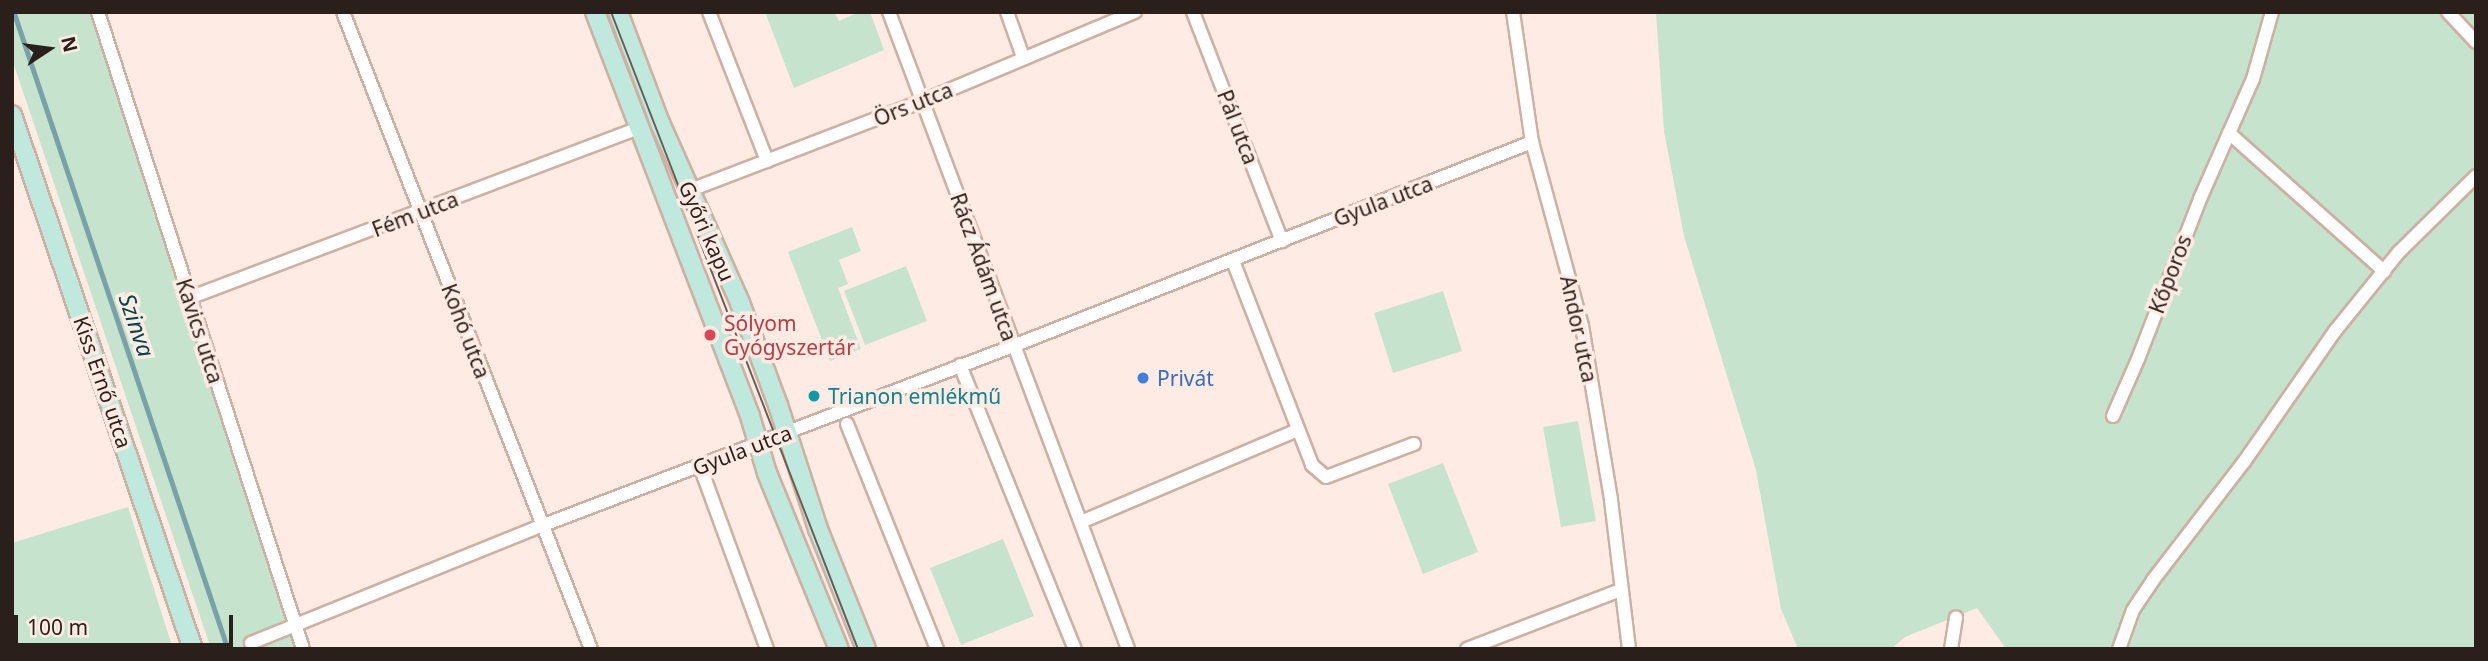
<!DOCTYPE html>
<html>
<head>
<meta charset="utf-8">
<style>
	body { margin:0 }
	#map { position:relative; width:2488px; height:661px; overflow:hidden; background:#feebe3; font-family:"Noto Sans",sans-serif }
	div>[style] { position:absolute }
	.green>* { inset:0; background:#c6e4cd }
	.stream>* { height:4.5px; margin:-2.25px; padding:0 2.25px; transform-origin:2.25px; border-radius:2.25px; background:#79a1a8 }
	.roads { filter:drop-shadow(2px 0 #cdb0a3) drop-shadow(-2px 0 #cdb0a3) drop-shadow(0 2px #cdb0a3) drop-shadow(0 -2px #cdb0a3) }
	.street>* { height:12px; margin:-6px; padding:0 6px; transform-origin:6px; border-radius:6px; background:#fff }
	.secondary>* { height:18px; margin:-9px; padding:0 9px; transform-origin:9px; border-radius:9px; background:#bee9dc }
	.tram>* { height:2px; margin:-1px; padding:0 1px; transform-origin:1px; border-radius:1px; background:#6a5d57 }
	.dots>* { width:19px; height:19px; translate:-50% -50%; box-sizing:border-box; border:4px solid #feebe3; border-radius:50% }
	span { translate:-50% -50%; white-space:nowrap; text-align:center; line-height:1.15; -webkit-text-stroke:7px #feebe3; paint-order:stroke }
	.street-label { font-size:21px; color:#2a1f1a }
	.health-label { font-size:21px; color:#be3a42 }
	.left { translate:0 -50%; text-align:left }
	.shop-label { font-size:21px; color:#366cbe }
	.culture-label { font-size:21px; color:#0d838f }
	.water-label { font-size:23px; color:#04444d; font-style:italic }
	.frame { position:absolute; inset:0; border:14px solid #2a1f1a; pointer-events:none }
	.north { position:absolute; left:14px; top:14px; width:70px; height:70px; -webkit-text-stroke:5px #feebe3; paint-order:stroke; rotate:77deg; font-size:19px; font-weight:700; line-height:28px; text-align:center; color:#2a1f1a }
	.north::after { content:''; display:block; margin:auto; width:24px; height:32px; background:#2a1f1a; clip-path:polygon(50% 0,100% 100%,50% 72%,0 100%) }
	.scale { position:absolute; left:14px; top:615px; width:219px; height:32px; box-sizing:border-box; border:4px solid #2a1f1a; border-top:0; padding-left:9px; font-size:21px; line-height:24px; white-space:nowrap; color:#2a1f1a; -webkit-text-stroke:5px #feebe3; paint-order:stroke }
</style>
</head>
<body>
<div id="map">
	<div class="green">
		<div style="clip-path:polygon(12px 12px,91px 12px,297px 649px,211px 649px,12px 59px)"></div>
		<div style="clip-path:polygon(765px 12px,834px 12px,839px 21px,859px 12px,870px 12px,884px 50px,794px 88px)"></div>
		<div style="clip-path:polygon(1656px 12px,2476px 12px,2476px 649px,2006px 649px,1977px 608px,1905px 637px,1891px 649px,1798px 649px,1781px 609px,1756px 470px,1684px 236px,1664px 131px)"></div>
		<div style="clip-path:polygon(852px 227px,861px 251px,839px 260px,848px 284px,838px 288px,861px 349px,830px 361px,788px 252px)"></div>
		<div style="clip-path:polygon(906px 266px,927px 321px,865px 345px,844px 291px)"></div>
		<div style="clip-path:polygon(1443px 291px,1462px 351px,1393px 373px,1374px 313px)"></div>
		<div style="clip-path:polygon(1578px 421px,1596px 521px,1561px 527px,1543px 427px)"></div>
		<div style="clip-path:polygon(1443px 463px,1478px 552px,1423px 574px,1388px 484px)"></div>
		<div style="clip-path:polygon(128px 507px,173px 649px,12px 649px,12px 543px)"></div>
		<div style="clip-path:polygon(1003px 539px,1034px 616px,961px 645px,930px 568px)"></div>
	</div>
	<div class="stream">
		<div style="left:14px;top:12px;width:672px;rotate:71.43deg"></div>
	</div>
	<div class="roads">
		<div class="street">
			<div style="left:98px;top:12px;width:669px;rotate:72.16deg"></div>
			<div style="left:343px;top:12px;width:684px;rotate:68.73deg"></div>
			<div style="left:709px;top:12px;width:160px;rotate:68.7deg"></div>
			<div style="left:889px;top:12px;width:680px;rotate:69.43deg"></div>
			<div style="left:1007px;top:12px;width:48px;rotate:70.4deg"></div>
			<div style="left:1193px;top:12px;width:246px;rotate:68.8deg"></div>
			<div style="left:1513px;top:12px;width:131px;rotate:81.7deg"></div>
			<div style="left:1532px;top:142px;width:191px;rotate:74.8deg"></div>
			<div style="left:1582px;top:326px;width:176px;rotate:80.5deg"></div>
			<div style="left:1611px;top:500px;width:150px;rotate:83.1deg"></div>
			<div style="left:2448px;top:12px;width:41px;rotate:47deg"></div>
			<div style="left:2229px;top:133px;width:208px;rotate:41.7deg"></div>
			<div style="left:688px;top:191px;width:252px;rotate:-21deg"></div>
			<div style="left:923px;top:101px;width:230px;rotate:-22.8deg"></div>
			<div style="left:1233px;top:261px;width:219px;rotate:68.8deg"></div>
			<div style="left:1312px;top:465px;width:18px;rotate:41deg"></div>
			<div style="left:1326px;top:477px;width:94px;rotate:-20.6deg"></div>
			<div style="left:189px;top:298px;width:482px;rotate:-20.7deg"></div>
			<div style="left:960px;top:365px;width:306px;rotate:68deg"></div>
			<div style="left:2113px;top:416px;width:62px;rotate:-66.3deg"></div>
			<div style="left:2138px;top:359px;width:172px;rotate:-68.8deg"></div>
			<div style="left:2200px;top:199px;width:131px;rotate:-66.2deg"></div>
			<div style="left:2253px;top:79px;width:70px;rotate:-74.2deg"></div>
			<div style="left:847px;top:424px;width:242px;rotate:68.2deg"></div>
			<div style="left:700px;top:466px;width:195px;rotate:69.9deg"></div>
			<div style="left:1081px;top:522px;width:236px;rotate:-23deg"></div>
			<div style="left:251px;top:643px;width:313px;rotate:-22deg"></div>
			<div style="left:541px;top:526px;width:505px;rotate:-20.87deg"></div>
			<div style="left:1013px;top:346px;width:558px;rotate:-21.46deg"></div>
			<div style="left:1467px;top:649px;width:165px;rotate:-21deg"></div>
			<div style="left:1951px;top:649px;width:32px;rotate:-81deg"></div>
			<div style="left:2119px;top:649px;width:41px;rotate:-70.3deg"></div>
			<div style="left:2133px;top:610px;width:36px;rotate:-56deg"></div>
			<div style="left:2153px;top:580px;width:149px;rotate:-52.4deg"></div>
			<div style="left:2244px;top:462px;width:160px;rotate:-55.2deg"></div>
			<div style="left:2335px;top:331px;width:102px;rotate:-51deg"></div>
			<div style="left:2399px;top:252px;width:108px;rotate:-44.6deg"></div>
		</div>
		<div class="secondary">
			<div style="left:595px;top:12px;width:433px;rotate:69deg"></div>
			<div style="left:750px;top:416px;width:59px;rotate:73.4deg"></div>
			<div style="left:767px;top:473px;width:190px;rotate:67.8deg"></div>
			<div style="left:618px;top:12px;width:119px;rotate:69.3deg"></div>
			<div style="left:660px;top:123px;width:197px;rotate:66deg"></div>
			<div style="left:740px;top:303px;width:109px;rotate:69.6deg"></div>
			<div style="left:778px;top:405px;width:130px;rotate:72.1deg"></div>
			<div style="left:818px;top:529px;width:129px;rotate:68.2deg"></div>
			<div style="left:12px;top:115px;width:564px;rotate:71.28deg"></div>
		</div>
	</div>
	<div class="tram">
		<div style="left:611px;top:12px;width:683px;rotate:68.81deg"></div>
	</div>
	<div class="dots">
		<div style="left:710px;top:335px;background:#e0444e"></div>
		<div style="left:1143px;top:378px;background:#3f7fe0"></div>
		<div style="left:814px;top:396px;background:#0f9aa8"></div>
	</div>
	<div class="street-label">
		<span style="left:913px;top:104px;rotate:-22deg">Örs utca</span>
		<span style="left:1238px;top:127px;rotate:69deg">Pál utca</span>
		<span style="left:1383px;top:201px;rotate:-21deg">Gyula utca</span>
		<span style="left:415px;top:214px;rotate:-21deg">Fém utca</span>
		<span style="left:707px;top:231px;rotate:66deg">Győri kapu</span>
		<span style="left:984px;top:267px;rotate:70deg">Rácz Ádám utca</span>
		<span style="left:2170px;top:274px;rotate:-69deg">Kőporos</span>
		<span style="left:1579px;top:329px;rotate:78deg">Andor utca</span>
		<span style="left:200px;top:331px;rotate:72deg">Kavics utca</span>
		<span style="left:466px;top:331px;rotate:69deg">Kohó utca</span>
		<span style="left:103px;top:382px;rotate:71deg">Kiss Ernő utca</span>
		<span style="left:742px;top:450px;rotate:-21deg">Gyula utca</span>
	</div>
	<div class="health-label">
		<span class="left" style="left:724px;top:335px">Sólyom<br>Gyógyszertár</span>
	</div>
	<div class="shop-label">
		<span class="left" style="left:1157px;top:378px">Privát</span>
	</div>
	<div class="culture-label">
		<span class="left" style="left:828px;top:396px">Trianon emlékmű</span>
	</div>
	<div class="water-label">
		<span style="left:137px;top:325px;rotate:71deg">Szinva</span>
	</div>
	<div class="frame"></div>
	<div class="north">N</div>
	<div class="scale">100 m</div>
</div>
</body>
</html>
